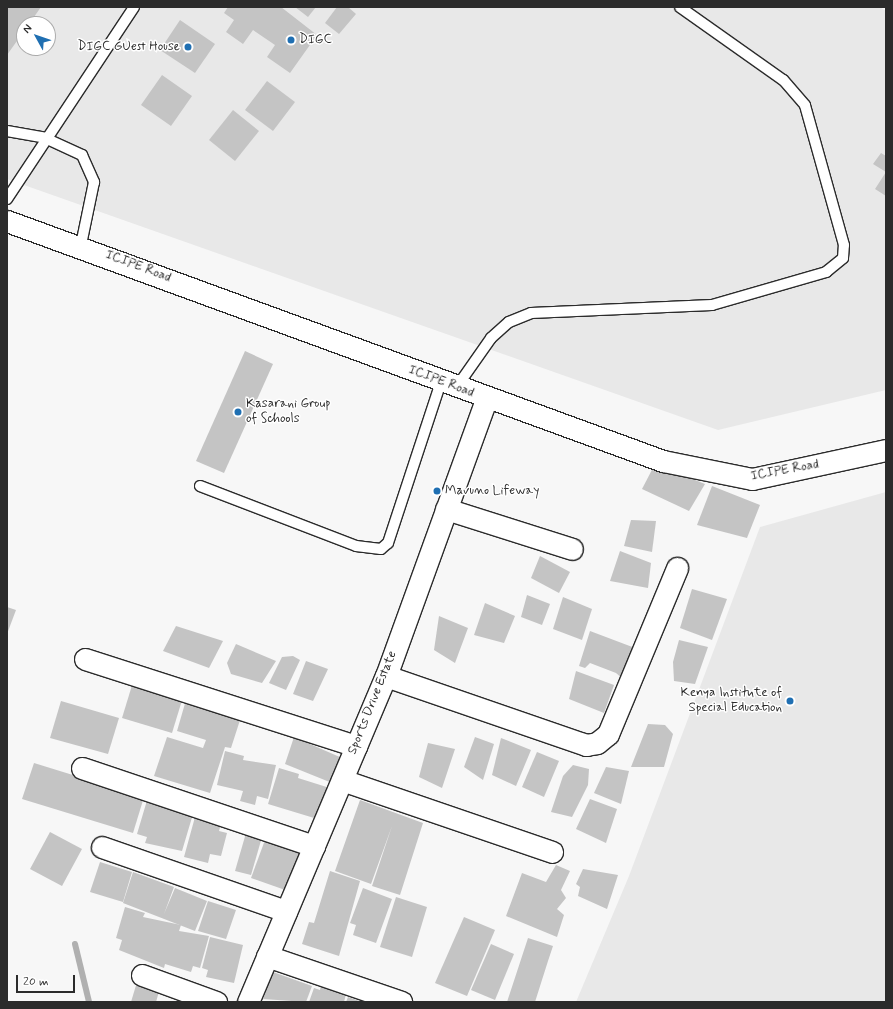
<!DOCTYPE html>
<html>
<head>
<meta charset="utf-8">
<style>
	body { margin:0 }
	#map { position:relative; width:893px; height:1009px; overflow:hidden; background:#f7f7f7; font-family:Mynerve,sans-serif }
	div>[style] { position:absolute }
	.built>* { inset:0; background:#e8e8e8 }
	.stream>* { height:6px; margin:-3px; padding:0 3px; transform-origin:3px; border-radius:3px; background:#b0b0b0 }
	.building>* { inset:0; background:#c4c4c4 }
	.roads { filter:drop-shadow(1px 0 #2b2b2b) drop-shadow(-1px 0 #2b2b2b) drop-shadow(0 1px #2b2b2b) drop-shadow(0 -1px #2b2b2b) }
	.lane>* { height:10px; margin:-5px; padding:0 5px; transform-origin:5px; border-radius:5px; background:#fff }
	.street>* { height:21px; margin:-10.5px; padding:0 10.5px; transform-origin:10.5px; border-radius:10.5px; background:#fff }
	.dots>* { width:11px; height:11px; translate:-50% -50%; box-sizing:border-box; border:2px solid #fff; border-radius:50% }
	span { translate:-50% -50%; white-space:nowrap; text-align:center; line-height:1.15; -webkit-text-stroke:3px #fff; paint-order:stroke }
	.poi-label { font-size:13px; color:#2b2b2b }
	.left { translate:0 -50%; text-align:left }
	.right { translate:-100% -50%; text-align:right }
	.street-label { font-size:13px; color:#2b2b2b }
	.frame { position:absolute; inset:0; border:8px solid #2b2b2b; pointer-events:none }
	.north { position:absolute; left:16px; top:16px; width:40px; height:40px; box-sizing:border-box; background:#fff; border:1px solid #aaa; border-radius:50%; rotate:310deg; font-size:11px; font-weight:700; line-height:16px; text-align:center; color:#2b2b2b }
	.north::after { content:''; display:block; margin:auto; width:14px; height:18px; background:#1f6fb2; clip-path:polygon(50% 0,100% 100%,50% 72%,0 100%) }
	.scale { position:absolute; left:16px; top:975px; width:59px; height:18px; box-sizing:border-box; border:2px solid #2b2b2b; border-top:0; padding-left:5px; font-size:12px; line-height:14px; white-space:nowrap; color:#2b2b2b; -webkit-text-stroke:3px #fff; paint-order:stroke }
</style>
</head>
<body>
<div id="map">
	<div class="built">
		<div style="clip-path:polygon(evenodd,7px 7px,880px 7px,886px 11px,886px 390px,718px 430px,7px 179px,7px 7px,24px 24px,48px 24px,48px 48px,24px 48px,24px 24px)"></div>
		<div style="clip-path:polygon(886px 492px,886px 1002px,576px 1002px,629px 876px,760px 527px)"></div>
	</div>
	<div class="stream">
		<div style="left:75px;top:944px;width:60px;rotate:76.4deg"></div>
	</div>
	<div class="building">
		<div style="clip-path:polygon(7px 7px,41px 7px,29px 24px,24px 24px,24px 31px,7px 55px)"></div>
		<div style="clip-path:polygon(228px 7px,281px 7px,317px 35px,290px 73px,267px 57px,275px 45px,253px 30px,243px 44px,226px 32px,234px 20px,224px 13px)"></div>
		<div style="clip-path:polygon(295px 7px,316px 7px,308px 17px)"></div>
		<div style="clip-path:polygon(337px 7px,348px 7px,356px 14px,339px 34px,325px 23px)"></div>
		<div style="clip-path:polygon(180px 20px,215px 44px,195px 73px,160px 50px)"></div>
		<div style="clip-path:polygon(162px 75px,192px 96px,171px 126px,141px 105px)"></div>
		<div style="clip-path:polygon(267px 81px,295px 102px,273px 131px,245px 110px)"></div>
		<div style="clip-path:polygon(233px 110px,259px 131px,235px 161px,209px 140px)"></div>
		<div style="clip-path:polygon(881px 153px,886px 156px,886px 196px,875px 189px,886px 172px,873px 164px)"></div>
		<div style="clip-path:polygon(245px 351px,273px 364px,224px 473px,196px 461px)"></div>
		<div style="clip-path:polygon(655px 464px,705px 484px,689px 511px,642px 489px)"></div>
		<div style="clip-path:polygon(712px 486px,760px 505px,747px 538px,697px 525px)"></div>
		<div style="clip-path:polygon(631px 520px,656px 521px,652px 552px,624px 546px)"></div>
		<div style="clip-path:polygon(620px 551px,651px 563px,648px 588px,610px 581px)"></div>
		<div style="clip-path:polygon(540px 556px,570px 572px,559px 593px,531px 578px)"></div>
		<div style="clip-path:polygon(692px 589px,727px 599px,712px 640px,680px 628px)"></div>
		<div style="clip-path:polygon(527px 595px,550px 604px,542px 625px,521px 617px)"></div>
		<div style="clip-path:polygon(563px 597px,592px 609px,582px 640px,553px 629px)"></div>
		<div style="clip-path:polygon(485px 603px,515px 616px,504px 643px,474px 635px)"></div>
		<div style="clip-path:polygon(7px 607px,16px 610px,7px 634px)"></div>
		<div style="clip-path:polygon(439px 616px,468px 628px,455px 663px,434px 650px)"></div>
		<div style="clip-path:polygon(176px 626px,223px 641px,209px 668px,163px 651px)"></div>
		<div style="clip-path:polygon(590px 631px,635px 648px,623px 679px,616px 673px,590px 663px,585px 668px,579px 666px)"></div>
		<div style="clip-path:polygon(679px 640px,708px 647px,695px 684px,674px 681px,673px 662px)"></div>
		<div style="clip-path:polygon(236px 644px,276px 661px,262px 683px,231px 674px,227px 663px)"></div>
		<div style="clip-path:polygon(293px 656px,300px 660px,286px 690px,269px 683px,282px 657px)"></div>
		<div style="clip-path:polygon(306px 661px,328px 669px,313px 701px,293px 694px)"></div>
		<div style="clip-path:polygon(576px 671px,614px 685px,604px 713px,569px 699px)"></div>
		<div style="clip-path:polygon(133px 682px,183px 697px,172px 733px,122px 718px)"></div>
		<div style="clip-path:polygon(186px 700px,241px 717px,231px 748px,225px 747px,210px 793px,154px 776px,167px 737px,203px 748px,206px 740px,177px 731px)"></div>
		<div style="clip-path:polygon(61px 701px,119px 718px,108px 754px,50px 738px)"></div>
		<div style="clip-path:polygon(648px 724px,665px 725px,673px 734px,664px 767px,631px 767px)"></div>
		<div style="clip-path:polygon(294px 737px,342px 758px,332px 783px,285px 764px)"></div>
		<div style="clip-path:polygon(475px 737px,494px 744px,483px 780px,464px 767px)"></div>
		<div style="clip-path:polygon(501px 738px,531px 750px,516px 786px,492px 775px)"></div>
		<div style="clip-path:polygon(428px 743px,455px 749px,442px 788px,419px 777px)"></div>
		<div style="clip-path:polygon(225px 751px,244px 756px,243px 760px,276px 765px,268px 799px,257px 796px,255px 805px,240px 801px,243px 791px,217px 785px)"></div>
		<div style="clip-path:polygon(537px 752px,559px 761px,544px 797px,522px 787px)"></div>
		<div style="clip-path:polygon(34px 763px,144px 797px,133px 833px,22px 799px)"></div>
		<div style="clip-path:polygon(573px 765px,589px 769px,588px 785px,572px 817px,551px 812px,563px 776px)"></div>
		<div style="clip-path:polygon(606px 767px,629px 771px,621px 804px,594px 793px)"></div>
		<div style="clip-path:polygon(279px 768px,299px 774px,298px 778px,333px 789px,324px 821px,268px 804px)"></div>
		<div style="clip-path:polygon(148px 797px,158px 800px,156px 804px,193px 814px,182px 851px,145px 843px,147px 837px,137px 834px)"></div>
		<div style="clip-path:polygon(590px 799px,617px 809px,606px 843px,576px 829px)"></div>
		<div style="clip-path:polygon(360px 800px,423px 823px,400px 895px,372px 886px,392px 826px,371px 884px,335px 871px)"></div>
		<div style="clip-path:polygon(195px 817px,221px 824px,219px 831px,227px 833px,221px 856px,210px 854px,208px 863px,184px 857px)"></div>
		<div style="clip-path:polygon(50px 832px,82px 849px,62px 886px,30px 869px)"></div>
		<div style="clip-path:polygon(246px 833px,262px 837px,251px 875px,235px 871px)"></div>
		<div style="clip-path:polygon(265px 840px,301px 852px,288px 891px,251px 878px)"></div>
		<div style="clip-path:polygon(100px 862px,132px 872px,123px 902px,90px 892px)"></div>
		<div style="clip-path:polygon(556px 865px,570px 871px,561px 890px,566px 898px,557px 909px,564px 915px,557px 937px,506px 916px,522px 873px,546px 882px)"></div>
		<div style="clip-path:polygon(583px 869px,618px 875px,607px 909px,578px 896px,580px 887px,576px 884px)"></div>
		<div style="clip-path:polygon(330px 871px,360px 881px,339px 956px,302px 944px,309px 922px,314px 923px)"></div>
		<div style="clip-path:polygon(133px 872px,174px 887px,164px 914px,175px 888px,207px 901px,195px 931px,123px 903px)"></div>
		<div style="clip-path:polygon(363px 888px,392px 899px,376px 943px,353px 935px,356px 925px,350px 923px)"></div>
		<div style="clip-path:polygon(396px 897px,427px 907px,412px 957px,380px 947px)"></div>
		<div style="clip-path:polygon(208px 901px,236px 910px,226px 939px,198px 931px)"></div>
		<div style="clip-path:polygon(125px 907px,145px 913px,143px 917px,181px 925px,179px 931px,209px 936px,200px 968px,193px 966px,191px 972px,165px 964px,164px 968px,119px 950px,122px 940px,116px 938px)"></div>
		<div style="clip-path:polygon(464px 917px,495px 930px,467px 996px,435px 983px)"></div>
		<div style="clip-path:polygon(210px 937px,243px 945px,234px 983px,206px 977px,208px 970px,202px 968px)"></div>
		<div style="clip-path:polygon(528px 938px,553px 946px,548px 961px,535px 1002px,507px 1002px)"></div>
		<div style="clip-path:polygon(491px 944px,514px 954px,495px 1000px,471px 990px)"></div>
		<div style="clip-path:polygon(273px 972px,312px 986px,306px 1002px,263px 999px)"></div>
		<div style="clip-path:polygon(137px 982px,160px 988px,156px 1002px,131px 1002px)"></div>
		<div style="clip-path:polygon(321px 985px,346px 994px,344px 1002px,309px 1002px,314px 988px,320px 990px)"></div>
		<div style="clip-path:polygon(348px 997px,362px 1002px,346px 1002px)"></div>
	</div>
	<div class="roads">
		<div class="lane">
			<div style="left:7px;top:131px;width:39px;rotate:10deg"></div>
			<div style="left:45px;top:138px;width:41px;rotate:24.7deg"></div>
			<div style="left:82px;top:155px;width:30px;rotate:66deg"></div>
			<div style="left:94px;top:182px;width:64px;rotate:101.7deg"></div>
			<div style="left:7px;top:199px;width:230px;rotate:-56.5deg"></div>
			<div style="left:456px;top:388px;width:61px;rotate:-55deg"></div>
			<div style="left:491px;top:338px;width:24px;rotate:-42deg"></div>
			<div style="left:509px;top:322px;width:24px;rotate:-22deg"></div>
			<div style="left:531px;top:313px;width:181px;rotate:-2.5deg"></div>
			<div style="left:712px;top:305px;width:119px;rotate:-16.1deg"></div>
			<div style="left:826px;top:272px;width:22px;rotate:-39deg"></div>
			<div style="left:843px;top:258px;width:13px;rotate:-86deg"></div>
			<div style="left:844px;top:245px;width:145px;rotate:-105.6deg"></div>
			<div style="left:805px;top:105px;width:33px;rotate:-131deg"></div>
			<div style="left:783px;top:80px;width:126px;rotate:-144.7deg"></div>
			<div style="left:200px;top:486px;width:167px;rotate:21deg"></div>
			<div style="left:356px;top:546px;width:25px;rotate:7deg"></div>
			<div style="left:381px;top:549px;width:9px;rotate:-41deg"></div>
			<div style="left:388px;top:543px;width:169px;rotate:-71.8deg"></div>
		</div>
		<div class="street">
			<div style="left:7px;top:221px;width:699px;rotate:20.1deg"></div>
			<div style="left:663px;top:461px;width:91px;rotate:11.4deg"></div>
			<div style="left:752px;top:479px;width:137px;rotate:-12.2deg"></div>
			<div style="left:446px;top:509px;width:132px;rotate:17.6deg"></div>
			<div style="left:85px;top:659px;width:285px;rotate:17.8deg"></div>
			<div style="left:386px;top:676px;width:212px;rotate:19deg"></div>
			<div style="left:586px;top:745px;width:11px;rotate:-10deg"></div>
			<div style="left:597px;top:743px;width:14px;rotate:-39deg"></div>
			<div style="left:608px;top:734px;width:180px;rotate:-67.4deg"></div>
			<div style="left:82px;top:768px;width:245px;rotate:18.6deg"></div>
			<div style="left:342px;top:780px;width:222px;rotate:18.9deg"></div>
			<div style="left:102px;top:847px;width:195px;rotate:19.2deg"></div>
			<div style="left:267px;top:956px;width:142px;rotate:18.9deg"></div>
			<div style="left:142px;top:975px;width:79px;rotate:20deg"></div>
			<div style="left:248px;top:1002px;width:354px;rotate:-67.1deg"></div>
			<div style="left:386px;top:676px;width:294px;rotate:-70.1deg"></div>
		</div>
	</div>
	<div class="dots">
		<div style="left:291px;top:40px;background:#1f6fb2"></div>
		<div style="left:188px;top:47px;background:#1f6fb2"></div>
		<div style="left:238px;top:412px;background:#1f6fb2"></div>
		<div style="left:437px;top:491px;background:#1f6fb2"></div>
		<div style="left:790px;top:701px;background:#1f6fb2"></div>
	</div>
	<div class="poi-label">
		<span class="left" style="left:299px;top:40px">DIGC</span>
		<span class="right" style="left:180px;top:47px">DIGC GUest House</span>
		<span class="left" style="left:246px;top:412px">Kasarani Group<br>of Schools</span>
		<span class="left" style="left:445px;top:491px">Mavuno Lifeway</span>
		<span class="right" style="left:782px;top:701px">Kenya Institute of<br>Special Education</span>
	</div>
	<div class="street-label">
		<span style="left:138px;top:267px;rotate:21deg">ICIPE Road</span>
		<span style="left:441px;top:382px;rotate:21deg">ICIPE Road</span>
		<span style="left:785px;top:471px;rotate:-10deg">ICIPE Road</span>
		<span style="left:373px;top:703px;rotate:-68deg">Sports Drive Estate</span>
	</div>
	<div class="frame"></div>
	<div class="north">N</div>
	<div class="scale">20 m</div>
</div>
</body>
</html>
